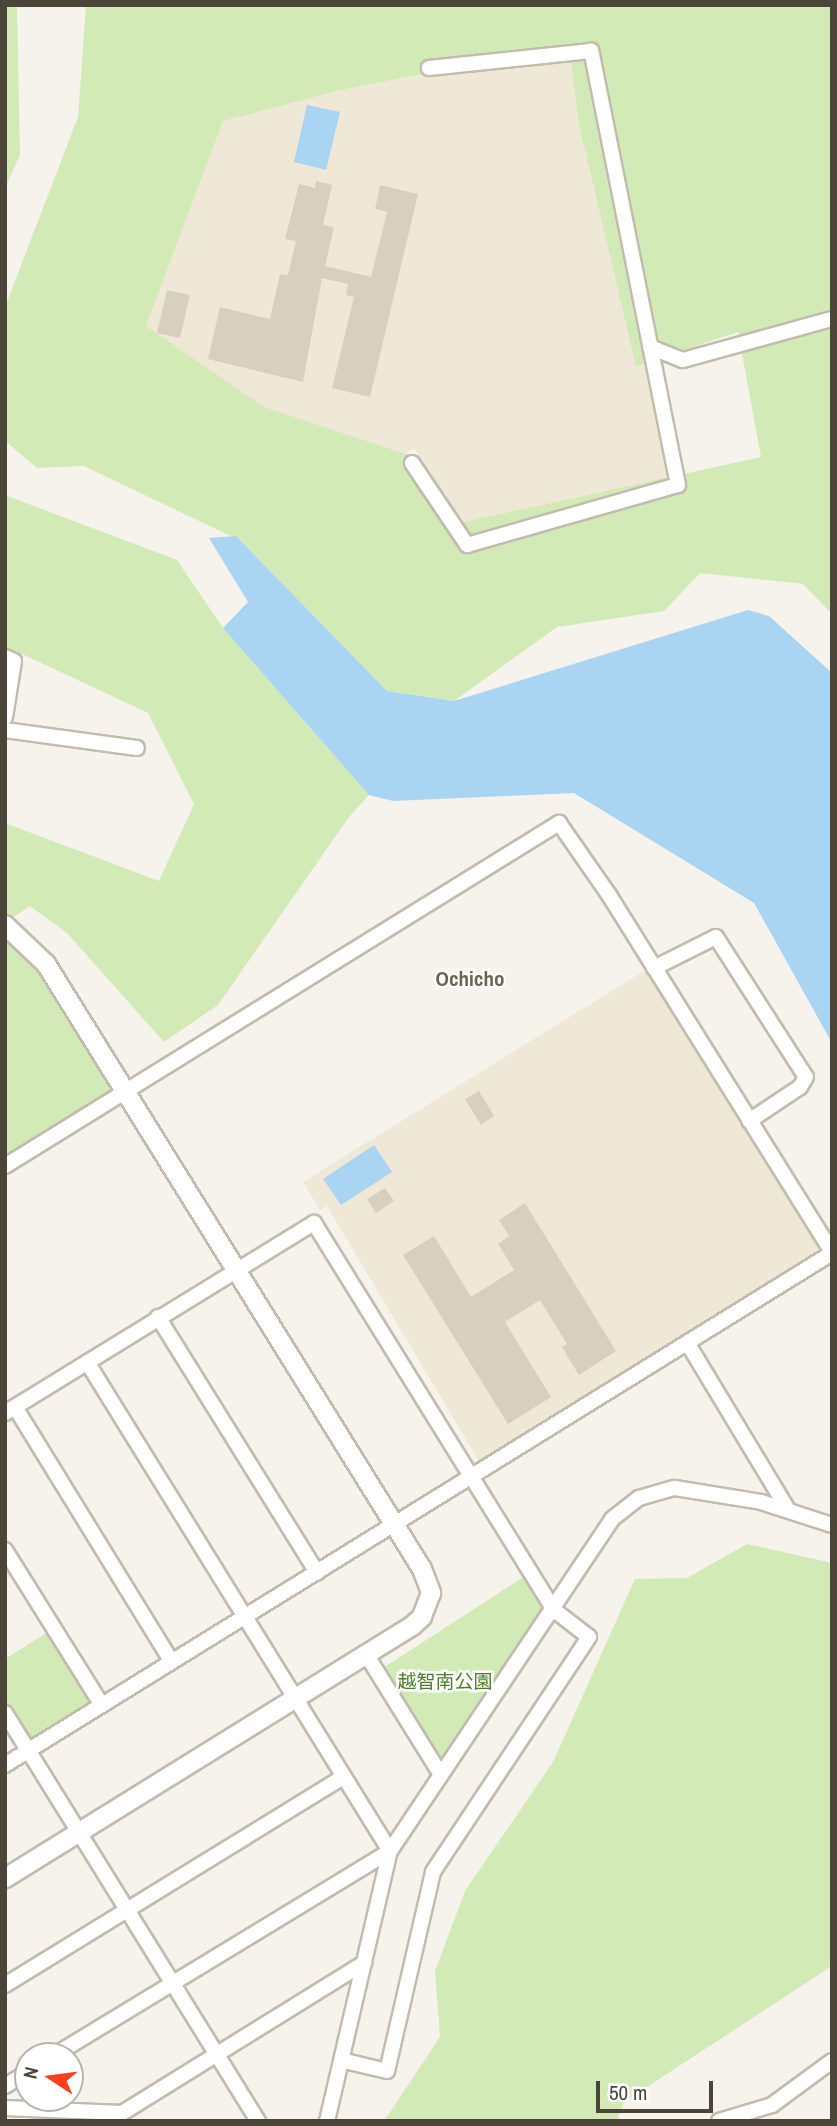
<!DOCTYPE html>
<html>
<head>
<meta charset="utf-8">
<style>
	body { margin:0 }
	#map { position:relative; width:837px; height:2126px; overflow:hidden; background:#f6f3ec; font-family:"Archivo Narrow","Noto Sans JP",sans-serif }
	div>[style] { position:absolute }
	.education>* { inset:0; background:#efe8d6 }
	.green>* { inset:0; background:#d2eab5 }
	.water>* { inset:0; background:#a9d4f2 }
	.building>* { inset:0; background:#d8cfc1 }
	.roads { filter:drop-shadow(2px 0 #c2bbae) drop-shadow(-2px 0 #c2bbae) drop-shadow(0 2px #c2bbae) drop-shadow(0 -2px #c2bbae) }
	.minor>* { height:14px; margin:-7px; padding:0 7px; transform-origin:7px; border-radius:7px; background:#fff }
	.tertiary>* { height:18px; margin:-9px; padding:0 9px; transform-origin:9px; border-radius:9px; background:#fff }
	span { translate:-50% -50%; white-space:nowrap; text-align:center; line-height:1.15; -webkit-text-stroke:5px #fff; paint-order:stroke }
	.park-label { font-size:19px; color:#4a7f2a }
	.neighbourhood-label { font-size:21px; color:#6e6250; font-weight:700 }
	.frame { position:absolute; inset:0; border:7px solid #4b4439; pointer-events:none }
	.north { position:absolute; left:14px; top:2042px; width:70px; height:70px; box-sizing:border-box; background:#fff; border:2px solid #b7b4b0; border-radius:50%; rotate:283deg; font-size:19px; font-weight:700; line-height:28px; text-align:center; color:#4b4439 }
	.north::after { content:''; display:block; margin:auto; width:24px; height:32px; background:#fc3f1d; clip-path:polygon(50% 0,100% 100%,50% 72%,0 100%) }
	.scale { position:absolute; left:596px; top:2081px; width:117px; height:32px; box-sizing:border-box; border:4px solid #4b4439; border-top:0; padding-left:9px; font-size:21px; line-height:24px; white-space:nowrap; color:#4b4439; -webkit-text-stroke:5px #fff; paint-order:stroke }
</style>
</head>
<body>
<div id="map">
	<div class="education">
		<div style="clip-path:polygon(575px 60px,669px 472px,666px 478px,470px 532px,414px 448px,346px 494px,136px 336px,233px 87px,418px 64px,426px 76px)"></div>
		<div style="clip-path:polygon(647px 969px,821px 1249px,819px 1257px,480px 1463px,327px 1206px,320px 1210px,303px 1182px)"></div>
	</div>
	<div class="green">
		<div style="clip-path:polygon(5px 5px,17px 5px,20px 155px,5px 188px)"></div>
		<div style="clip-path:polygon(evenodd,86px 5px,832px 5px,832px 614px,803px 584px,700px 573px,664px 611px,557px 627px,454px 701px,387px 691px,241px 541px,84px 466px,37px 468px,5px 441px,5px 307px,78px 117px,86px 5px,513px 56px,571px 61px,579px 124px,636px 366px,738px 332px,761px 457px,460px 523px,421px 459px,264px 407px,146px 326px,223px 121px,340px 90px,513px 56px)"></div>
		<div style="clip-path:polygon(5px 495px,177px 560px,223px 628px,369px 795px,349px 817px,218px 1005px,164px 1042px,67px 933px,30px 906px,5px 923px,5px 823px,159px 881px,194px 804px,148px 713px,5px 646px)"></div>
		<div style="clip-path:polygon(5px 938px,42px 971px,116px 1091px,5px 1158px)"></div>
		<div style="clip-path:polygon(747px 1544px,832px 1563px,832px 1966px,624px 2102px,617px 2121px,384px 2121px,440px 2037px,435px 1971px,465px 1891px,553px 1762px,635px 1579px,687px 1578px)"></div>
		<div style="clip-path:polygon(525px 1576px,544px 1606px,544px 1615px,448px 1759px,438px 1756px,383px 1668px)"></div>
		<div style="clip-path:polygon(48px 1632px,92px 1707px,33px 1745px,5px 1700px,5px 1659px)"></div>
	</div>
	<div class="water">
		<div style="clip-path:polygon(307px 105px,340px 112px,326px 170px,294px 162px)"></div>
		<div style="clip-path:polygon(236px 536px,387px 691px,454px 701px,748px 610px,769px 616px,832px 673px,832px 1043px,754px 903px,574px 793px,393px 801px,369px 795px,223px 628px,248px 602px,209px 538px)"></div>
		<div style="clip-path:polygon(374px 1145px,392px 1172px,341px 1205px,323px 1179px)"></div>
	</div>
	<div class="building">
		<div style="clip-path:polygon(316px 181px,332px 185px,323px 225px,334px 227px,325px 266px,371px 277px,387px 212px,375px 209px,380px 185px,418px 194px,370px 397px,332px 388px,354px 297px,346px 295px,348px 284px,322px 278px,303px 382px,208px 359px,220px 307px,270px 319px,280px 274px,288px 275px,296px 241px,285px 239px,299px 184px,315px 188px)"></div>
		<div style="clip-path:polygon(167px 290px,190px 295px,180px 338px,157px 333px)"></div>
		<div style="clip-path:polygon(479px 1091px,494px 1116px,481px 1125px,465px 1099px)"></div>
		<div style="clip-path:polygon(385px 1188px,394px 1201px,376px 1213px,367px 1199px)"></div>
		<div style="clip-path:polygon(525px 1203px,616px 1351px,579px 1375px,562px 1347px,567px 1344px,540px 1300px,505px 1322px,551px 1397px,508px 1424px,403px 1255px,434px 1236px,471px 1297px,514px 1270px,498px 1244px,509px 1236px,499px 1220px)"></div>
	</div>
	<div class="roads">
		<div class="minor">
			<div style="left:650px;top:347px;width:35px;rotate:22deg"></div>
			<div style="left:683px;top:360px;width:155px;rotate:-15.4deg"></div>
			<div style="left:412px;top:463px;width:99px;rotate:56.1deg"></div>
			<div style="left:467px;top:545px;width:219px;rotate:-15.9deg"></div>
			<div style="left:678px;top:485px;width:443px;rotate:-101.3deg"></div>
			<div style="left:591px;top:51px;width:163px;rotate:174deg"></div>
			<div style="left:5px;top:657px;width:10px;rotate:24deg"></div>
			<div style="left:14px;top:661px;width:57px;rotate:99.1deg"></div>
			<div style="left:5px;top:730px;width:133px;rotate:7.8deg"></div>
			<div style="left:654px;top:968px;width:69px;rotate:-26.6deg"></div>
			<div style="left:716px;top:937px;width:166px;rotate:57.3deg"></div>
			<div style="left:806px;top:1077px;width:12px;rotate:121deg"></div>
			<div style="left:800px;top:1087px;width:61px;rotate:146.3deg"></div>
			<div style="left:5px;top:1166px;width:652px;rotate:-31.76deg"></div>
			<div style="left:559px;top:823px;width:88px;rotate:55.2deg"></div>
			<div style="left:609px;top:895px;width:421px;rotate:58deg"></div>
			<div style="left:158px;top:1317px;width:301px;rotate:58.1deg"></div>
			<div style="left:688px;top:1344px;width:192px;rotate:58.9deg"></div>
			<div style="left:15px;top:1407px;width:299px;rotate:58.4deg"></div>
			<div style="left:5px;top:1413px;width:363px;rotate:-31.6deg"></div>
			<div style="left:314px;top:1223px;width:455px;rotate:58.2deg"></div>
			<div style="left:554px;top:1610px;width:44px;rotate:37.6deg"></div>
			<div style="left:589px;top:1637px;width:282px;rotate:123.6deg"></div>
			<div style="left:433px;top:1872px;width:204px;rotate:103deg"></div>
			<div style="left:387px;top:2071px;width:47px;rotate:-166.6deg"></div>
			<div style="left:5px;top:1550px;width:183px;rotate:58deg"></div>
			<div style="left:366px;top:1654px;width:142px;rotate:58.2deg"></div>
			<div style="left:5px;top:1713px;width:480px;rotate:58.2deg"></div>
			<div style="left:5px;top:1765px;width:973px;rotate:-31.76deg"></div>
			<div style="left:5px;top:1985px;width:397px;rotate:-31.6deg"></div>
			<div style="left:53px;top:2056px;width:394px;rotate:-31.3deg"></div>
			<div style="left:390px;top:1851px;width:575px;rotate:-121.78deg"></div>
			<div style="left:5px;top:2086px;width:27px;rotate:-31deg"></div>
			<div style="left:5px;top:2108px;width:117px;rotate:2.4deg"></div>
			<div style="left:122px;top:2113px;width:285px;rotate:-31.8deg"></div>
			<div style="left:327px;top:2121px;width:277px;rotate:-76.9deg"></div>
			<div style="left:390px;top:1851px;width:399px;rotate:-56.2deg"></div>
			<div style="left:612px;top:1519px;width:34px;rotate:-38deg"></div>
			<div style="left:639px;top:1498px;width:37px;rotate:-16deg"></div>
			<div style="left:675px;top:1488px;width:87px;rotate:9.2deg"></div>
			<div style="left:761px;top:1502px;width:75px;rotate:17.9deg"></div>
			<div style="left:719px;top:2121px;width:55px;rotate:-16.8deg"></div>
			<div style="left:772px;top:2105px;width:74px;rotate:-36.3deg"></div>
		</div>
		<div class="tertiary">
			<div style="left:5px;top:925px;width:57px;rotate:43.6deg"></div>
			<div style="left:46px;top:964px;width:712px;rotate:58.14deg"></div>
			<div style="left:422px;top:1569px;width:26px;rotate:69deg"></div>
			<div style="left:431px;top:1593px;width:26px;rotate:111deg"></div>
			<div style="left:422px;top:1617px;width:13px;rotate:138deg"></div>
			<div style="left:412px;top:1626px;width:479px;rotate:148.2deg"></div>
		</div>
	</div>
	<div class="park-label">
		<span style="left:445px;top:1682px">越智南公園</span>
	</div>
	<div class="neighbourhood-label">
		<span style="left:470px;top:979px">Ochicho</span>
	</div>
	<div class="frame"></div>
	<div class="north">N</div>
	<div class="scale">50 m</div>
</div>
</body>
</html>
